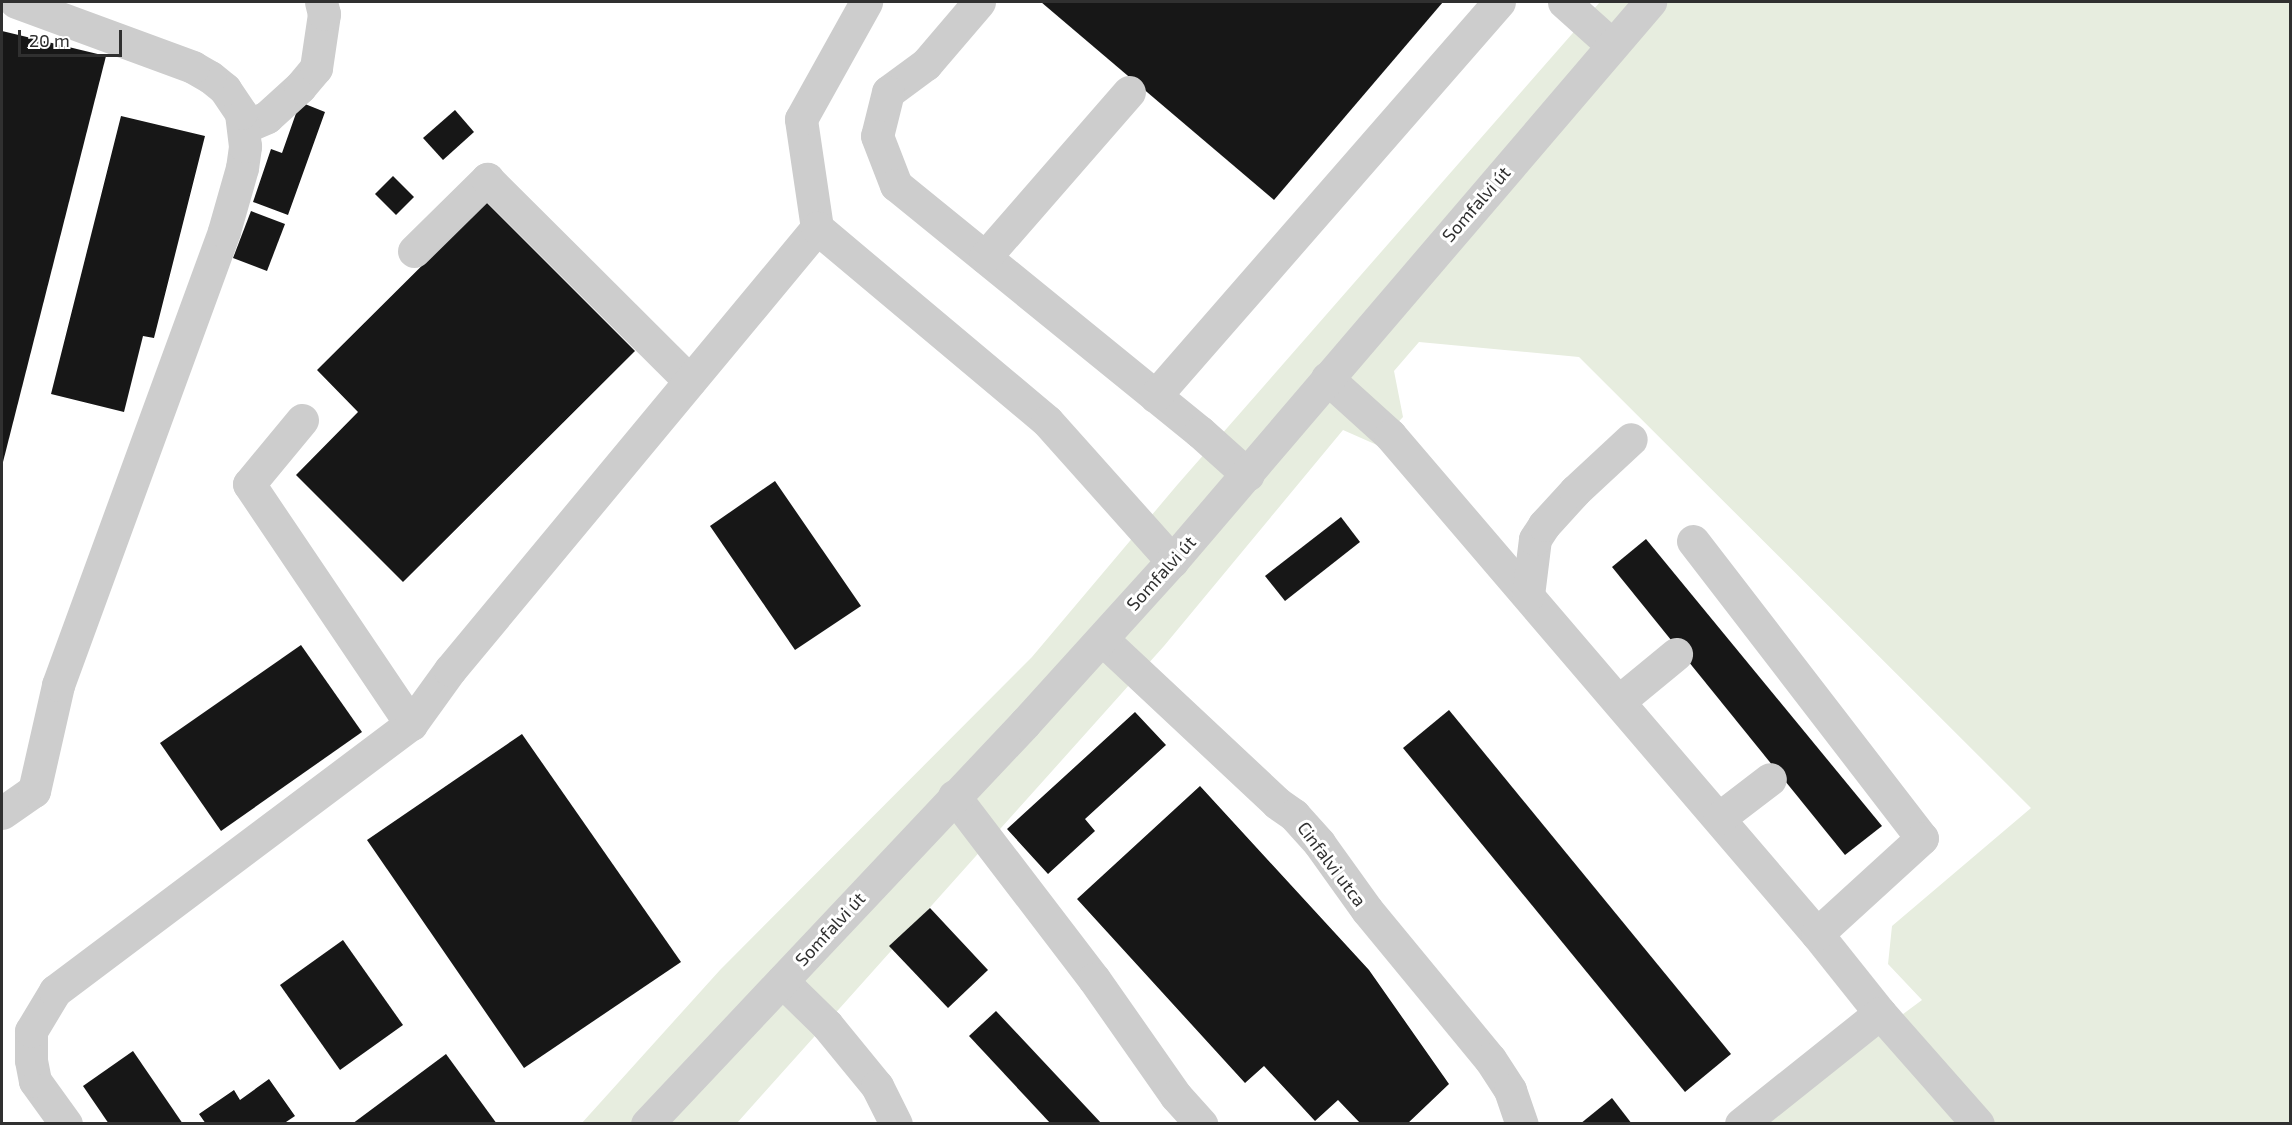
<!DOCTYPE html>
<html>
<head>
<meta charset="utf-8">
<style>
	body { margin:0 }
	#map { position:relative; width:2292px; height:1125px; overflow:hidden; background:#fff; font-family:"Exo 2",sans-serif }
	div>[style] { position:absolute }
	.green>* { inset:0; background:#e7eddf }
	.building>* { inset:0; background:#171717 }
	.minor>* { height:33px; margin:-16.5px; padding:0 16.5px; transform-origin:16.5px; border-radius:16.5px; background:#cdcdcd }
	span { translate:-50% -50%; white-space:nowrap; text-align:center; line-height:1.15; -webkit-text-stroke:6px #fff; paint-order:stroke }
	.street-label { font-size:18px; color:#303030 }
	.frame { position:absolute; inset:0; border:3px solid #303030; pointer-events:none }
	.scale { position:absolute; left:18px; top:30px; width:104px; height:27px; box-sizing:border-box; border:3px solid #303030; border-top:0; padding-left:8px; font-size:18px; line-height:21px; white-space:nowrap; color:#303030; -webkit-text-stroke:4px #fff; paint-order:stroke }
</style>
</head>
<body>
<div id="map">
	<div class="green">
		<div style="clip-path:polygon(1600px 2px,2290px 2px,2290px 1123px,1756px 1123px,1922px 1000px,1888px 964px,1892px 926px,2031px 808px,1579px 357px,1419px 342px,1394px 371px,1403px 417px,1377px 445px,1343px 430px,1164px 646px,737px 1123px,581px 1124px,720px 970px,1032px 657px,1178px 484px)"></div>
	</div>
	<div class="building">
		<div style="clip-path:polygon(1041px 2px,1443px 2px,1274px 200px)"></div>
		<div style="clip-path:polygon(2px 31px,106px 56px,2px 466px)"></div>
		<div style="clip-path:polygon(300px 102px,325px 112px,288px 215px,253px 202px,271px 149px,282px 153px)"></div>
		<div style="clip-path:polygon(455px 110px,474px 132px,443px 160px,423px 138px)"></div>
		<div style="clip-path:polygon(121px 116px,205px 136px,154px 338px,143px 336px,124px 412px,51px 394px)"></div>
		<div style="clip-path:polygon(393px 176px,414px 197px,396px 215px,375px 194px)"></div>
		<div style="clip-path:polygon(486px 202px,635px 351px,403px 582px,296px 475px,358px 412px,317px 370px)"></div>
		<div style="clip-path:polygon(251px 211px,285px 224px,267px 271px,233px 258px)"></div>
		<div style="clip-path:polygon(775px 481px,861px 606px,795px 650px,710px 526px)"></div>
		<div style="clip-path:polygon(1341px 517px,1360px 542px,1285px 601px,1265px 576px)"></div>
		<div style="clip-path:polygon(1646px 539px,1882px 826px,1845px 855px,1612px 567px)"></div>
		<div style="clip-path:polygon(301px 645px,362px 732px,221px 831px,160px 743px)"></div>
		<div style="clip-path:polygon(1449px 710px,1731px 1054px,1685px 1092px,1403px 748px)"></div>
		<div style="clip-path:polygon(1135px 712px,1166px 745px,1085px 819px,1095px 831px,1048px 874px,1007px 829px)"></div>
		<div style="clip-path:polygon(522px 734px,681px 962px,524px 1068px,367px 840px)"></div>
		<div style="clip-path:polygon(1200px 786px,1369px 970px,1449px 1084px,1407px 1124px,1361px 1124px,1338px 1100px,1315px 1121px,1264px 1066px,1245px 1083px,1077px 899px)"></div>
		<div style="clip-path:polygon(930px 908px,988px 970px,948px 1008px,889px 946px)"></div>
		<div style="clip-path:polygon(343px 940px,403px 1025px,340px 1070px,280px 985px)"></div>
		<div style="clip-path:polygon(996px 1011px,1102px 1124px,1051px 1124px,969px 1036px)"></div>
		<div style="clip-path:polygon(133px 1051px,183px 1124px,109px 1124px,83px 1086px)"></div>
		<div style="clip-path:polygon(446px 1054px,497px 1124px,352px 1124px)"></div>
		<div style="clip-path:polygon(269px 1079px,295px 1116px,283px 1124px,206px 1124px,199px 1114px,234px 1090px,240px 1100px)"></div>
		<div style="clip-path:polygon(1612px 1098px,1632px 1124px,1580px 1124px)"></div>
	</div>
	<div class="minor">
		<div style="left:979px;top:2px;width:82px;rotate:130.5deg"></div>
		<div style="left:926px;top:64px;width:47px;rotate:143.6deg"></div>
		<div style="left:888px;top:92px;width:45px;rotate:104deg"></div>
		<div style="left:877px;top:136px;width:53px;rotate:68.8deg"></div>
		<div style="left:896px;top:185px;width:392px;rotate:39.1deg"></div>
		<div style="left:1200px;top:432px;width:64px;rotate:41.9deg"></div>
		<div style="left:1564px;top:2px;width:64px;rotate:41.9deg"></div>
		<div style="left:244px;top:127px;width:25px;rotate:-23deg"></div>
		<div style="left:267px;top:117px;width:45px;rotate:-42.3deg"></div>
		<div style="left:300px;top:87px;width:25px;rotate:-50deg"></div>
		<div style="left:316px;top:68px;width:55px;rotate:-81.6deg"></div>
		<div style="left:324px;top:14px;width:12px;rotate:-104deg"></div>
		<div style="left:817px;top:228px;width:110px;rotate:-98.4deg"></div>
		<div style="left:801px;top:119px;width:134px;rotate:-60.9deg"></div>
		<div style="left:414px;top:251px;width:103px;rotate:-44.6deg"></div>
		<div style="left:487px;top:179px;width:286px;rotate:44.9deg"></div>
		<div style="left:985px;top:257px;width:219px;rotate:-48.9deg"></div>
		<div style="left:1327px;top:378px;width:85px;rotate:42.1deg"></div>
		<div style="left:1390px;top:435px;width:657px;rotate:49.45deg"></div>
		<div style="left:1817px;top:934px;width:101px;rotate:51.4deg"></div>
		<div style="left:1880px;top:1013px;width:178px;rotate:141.4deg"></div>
		<div style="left:1155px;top:396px;width:523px;rotate:-48.88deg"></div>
		<div style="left:302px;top:420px;width:83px;rotate:129.6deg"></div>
		<div style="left:249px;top:484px;width:290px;rotate:56deg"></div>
		<div style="left:1693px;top:541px;width:375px;rotate:52.4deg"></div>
		<div style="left:1922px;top:838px;width:142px;rotate:137.6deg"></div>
		<div style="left:1528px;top:595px;width:56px;rotate:-82.9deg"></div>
		<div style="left:1535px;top:539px;width:17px;rotate:-57deg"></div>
		<div style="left:1544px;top:525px;width:46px;rotate:-47.6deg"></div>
		<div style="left:1575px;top:491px;width:76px;rotate:-42.9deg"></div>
		<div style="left:1102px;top:639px;width:240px;rotate:43.1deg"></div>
		<div style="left:1277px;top:803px;width:21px;rotate:35deg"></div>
		<div style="left:1294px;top:815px;width:38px;rotate:48deg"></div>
		<div style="left:1319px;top:843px;width:82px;rotate:54.4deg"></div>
		<div style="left:1367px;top:910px;width:193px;rotate:50.5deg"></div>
		<div style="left:1490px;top:1059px;width:37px;rotate:57deg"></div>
		<div style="left:1510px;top:1090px;width:36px;rotate:71deg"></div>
		<div style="left:1619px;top:701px;width:74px;rotate:-39.5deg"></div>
		<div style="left:954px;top:796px;width:230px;rotate:52.6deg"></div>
		<div style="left:1094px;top:979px;width:143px;rotate:55deg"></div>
		<div style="left:1176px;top:1096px;width:38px;rotate:48deg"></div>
		<div style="left:2px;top:813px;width:39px;rotate:-35deg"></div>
		<div style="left:34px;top:791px;width:109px;rotate:-77.2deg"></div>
		<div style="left:58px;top:685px;width:483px;rotate:-69.9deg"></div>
		<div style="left:224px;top:231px;width:66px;rotate:-74.1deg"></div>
		<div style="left:242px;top:168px;width:22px;rotate:-82deg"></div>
		<div style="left:245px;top:146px;width:33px;rotate:-97deg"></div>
		<div style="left:241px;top:113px;width:29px;rotate:-124deg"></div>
		<div style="left:225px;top:89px;width:19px;rotate:-141deg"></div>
		<div style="left:210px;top:77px;width:20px;rotate:-150deg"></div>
		<div style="left:193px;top:67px;width:189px;rotate:-159.8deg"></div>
		<div style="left:1719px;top:818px;width:64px;rotate:-37.4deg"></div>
		<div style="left:782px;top:981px;width:63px;rotate:44.4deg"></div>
		<div style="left:827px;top:1025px;width:79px;rotate:50.7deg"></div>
		<div style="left:877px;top:1086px;width:42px;rotate:63.4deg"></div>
		<div style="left:1880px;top:1013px;width:148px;rotate:48.6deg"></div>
		<div style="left:66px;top:1124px;width:53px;rotate:-125.8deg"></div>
		<div style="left:35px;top:1081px;width:21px;rotate:-101deg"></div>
		<div style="left:31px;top:1060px;width:29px;rotate:-90deg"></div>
		<div style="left:31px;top:1031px;width:47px;rotate:-59deg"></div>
		<div style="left:55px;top:991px;width:445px;rotate:-36.9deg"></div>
		<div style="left:411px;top:724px;width:67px;rotate:-54.2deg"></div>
		<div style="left:450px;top:670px;width:575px;rotate:-50.3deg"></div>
		<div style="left:817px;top:228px;width:300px;rotate:40deg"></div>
		<div style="left:1047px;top:421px;width:188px;rotate:48.2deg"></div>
		<div style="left:647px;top:1124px;width:551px;rotate:-46.69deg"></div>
		<div style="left:1025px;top:723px;width:219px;rotate:-47.8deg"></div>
		<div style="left:1172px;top:561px;width:736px;rotate:-49.47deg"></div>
	</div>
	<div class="street-label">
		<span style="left:1476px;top:204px;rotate:-49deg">Somfalvi út</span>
		<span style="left:1161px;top:573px;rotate:-48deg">Somfalvi út</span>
		<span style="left:1332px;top:864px;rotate:53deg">Cinfalvi utca</span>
		<span style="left:830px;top:929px;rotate:-47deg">Somfalvi út</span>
	</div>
	<div class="frame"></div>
	<div class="scale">20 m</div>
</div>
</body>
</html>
